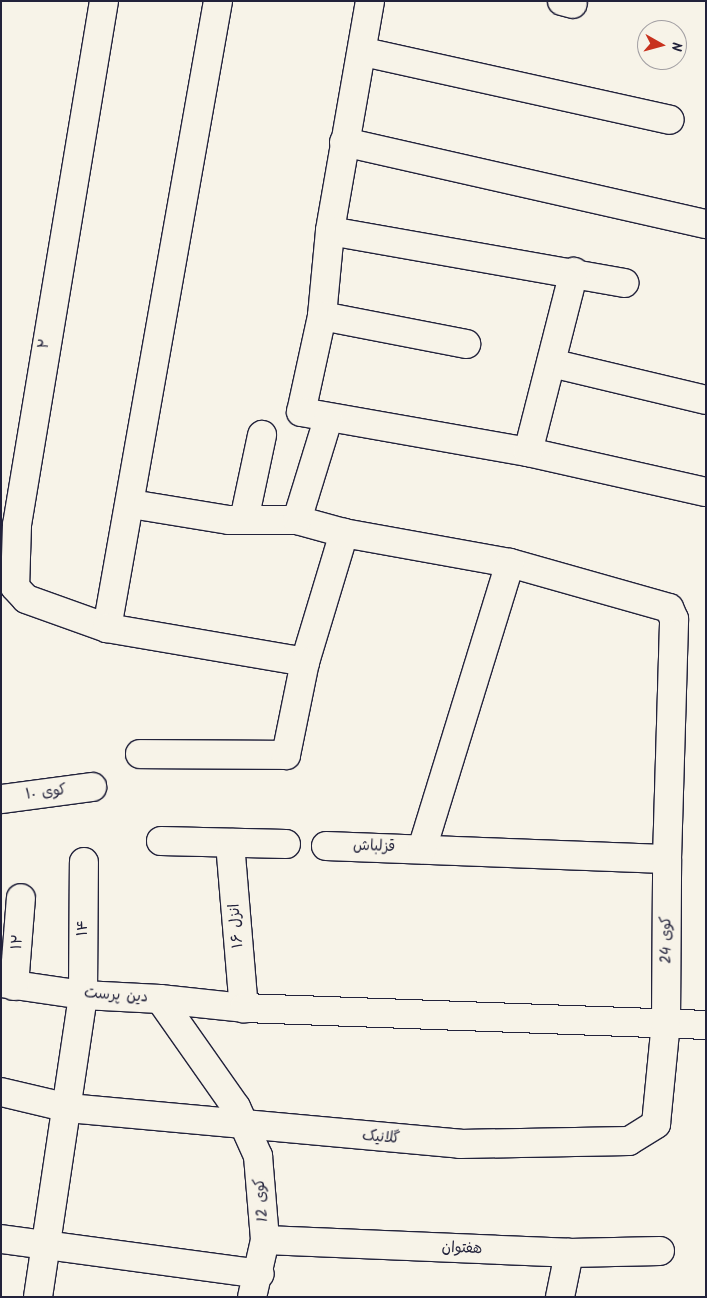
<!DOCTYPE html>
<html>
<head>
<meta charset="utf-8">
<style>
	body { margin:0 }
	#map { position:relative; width:707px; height:1298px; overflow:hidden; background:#f7f3e8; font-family:Kalam,"Playpen Sans Arabic",sans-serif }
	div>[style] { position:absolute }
	.roads { filter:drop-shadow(1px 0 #22223b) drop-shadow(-1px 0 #22223b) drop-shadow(0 1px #22223b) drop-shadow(0 -1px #22223b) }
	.minor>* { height:28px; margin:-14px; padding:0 14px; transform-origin:14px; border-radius:14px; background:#f7f3e8 }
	span { translate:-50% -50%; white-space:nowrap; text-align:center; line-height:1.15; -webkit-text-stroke:4.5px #f7f3e8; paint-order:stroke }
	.street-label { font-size:15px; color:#22223b }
	.frame { position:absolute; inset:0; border:2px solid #22223b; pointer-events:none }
	.north { position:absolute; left:637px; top:20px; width:50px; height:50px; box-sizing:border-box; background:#f7f3e8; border:1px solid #a29fa3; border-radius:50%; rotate:97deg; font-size:14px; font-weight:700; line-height:20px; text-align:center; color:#22223b }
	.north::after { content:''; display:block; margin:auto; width:18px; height:22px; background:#c8321e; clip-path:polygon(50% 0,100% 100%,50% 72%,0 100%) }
</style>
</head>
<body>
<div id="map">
	<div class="roads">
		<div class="minor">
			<div style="left:104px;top:1px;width:531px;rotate:99.43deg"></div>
			<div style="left:17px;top:525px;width:62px;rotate:91.8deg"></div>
			<div style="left:15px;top:587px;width:16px;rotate:47deg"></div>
			<div style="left:26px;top:599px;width:86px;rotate:19.7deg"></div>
			<div style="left:218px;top:1px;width:637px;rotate:100.04deg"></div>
			<div style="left:107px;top:628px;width:201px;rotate:9.7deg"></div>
			<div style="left:305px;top:662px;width:135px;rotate:-73.2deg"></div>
			<div style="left:370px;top:1px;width:233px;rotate:99.9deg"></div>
			<div style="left:330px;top:231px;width:85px;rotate:95.4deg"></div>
			<div style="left:322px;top:316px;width:98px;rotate:102.3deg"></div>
			<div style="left:301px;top:412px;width:230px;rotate:10deg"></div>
			<div style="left:528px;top:452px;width:182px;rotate:12.7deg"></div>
			<div style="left:562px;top:1px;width:11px;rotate:15deg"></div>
			<div style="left:364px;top:52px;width:313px;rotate:12.5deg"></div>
			<div style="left:344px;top:142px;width:371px;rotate:12.8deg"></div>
			<div style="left:330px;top:231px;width:299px;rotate:10deg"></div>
			<div style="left:322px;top:316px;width:147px;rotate:11deg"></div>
			<div style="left:551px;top:363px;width:159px;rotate:13.4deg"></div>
			<div style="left:528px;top:452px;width:186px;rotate:-75.7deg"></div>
			<div style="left:131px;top:504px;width:99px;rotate:9.3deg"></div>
			<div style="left:229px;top:520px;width:68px"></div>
			<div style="left:244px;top:520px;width:87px;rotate:-78deg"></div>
			<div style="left:140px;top:754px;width:146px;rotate:0.4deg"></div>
			<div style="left:286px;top:755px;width:95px;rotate:-78.5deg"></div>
			<div style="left:1px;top:799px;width:92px;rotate:-7.5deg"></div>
			<div style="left:161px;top:841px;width:125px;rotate:1.4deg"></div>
			<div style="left:230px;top:843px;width:166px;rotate:85.2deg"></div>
			<div style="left:326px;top:846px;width:341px;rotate:2.2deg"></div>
			<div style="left:667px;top:859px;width:240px;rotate:-88.3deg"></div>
			<div style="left:674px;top:619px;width:12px;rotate:-114deg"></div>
			<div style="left:669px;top:608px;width:165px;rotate:-164.2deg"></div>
			<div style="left:510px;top:563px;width:169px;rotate:-169.8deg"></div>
			<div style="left:344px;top:533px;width:49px;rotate:-164.5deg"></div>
			<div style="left:297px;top:520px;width:106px;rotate:-72.9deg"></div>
			<div style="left:422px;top:849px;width:299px;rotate:-72.9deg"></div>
			<div style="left:1px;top:983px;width:83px;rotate:8.3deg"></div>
			<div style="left:83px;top:995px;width:77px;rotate:3deg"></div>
			<div style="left:160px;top:999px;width:132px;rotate:54.9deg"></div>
			<div style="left:236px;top:1107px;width:54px;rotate:65.8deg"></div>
			<div style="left:258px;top:1156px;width:84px;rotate:85.2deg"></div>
			<div style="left:265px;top:1240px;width:58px;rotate:102.8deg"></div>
			<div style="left:14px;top:986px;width:88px;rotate:-85.5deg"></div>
			<div style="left:160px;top:999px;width:84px;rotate:6.1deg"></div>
			<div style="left:244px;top:1008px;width:462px;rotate:2.1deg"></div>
			<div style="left:1px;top:1092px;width:69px;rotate:13.4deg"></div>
			<div style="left:68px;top:1108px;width:394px;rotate:5.2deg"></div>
			<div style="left:460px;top:1144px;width:169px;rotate:-1deg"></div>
			<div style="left:629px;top:1141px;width:32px;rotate:-32deg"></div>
			<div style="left:656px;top:1124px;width:102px;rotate:-84.4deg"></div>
			<div style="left:666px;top:1022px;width:163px;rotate:-89.6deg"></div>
			<div style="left:1px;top:1239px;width:261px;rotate:7.7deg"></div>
			<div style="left:265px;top:1240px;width:304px;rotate:2.4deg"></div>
			<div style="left:569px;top:1253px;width:91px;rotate:-1.3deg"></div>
			<div style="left:38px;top:1297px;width:305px;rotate:-81.5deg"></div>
			<div style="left:83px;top:995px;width:133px;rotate:-89.6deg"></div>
			<div style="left:560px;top:1297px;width:45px;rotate:-78.4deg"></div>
		</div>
	</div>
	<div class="street-label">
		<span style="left:45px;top:344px;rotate:-80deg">۲</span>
		<span style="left:46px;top:793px;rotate:-7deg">کوی ۱۰</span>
		<span style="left:374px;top:847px;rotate:2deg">قزلباش</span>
		<span style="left:237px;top:926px;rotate:-95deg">۱۶ انزل</span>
		<span style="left:84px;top:928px;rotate:-90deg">۱۴</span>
		<span style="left:667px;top:940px;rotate:-90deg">کوی 24</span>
		<span style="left:18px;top:942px;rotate:-85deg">۱۲</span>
		<span style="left:116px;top:996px;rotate:4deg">دین پرست</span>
		<span style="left:381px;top:1138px;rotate:5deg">گلانیک</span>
		<span style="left:262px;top:1200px;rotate:-95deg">کوی 12</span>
		<span style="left:462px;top:1249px;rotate:2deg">هفتوان</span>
	</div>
	<div class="frame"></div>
	<div class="north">N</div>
</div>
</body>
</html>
